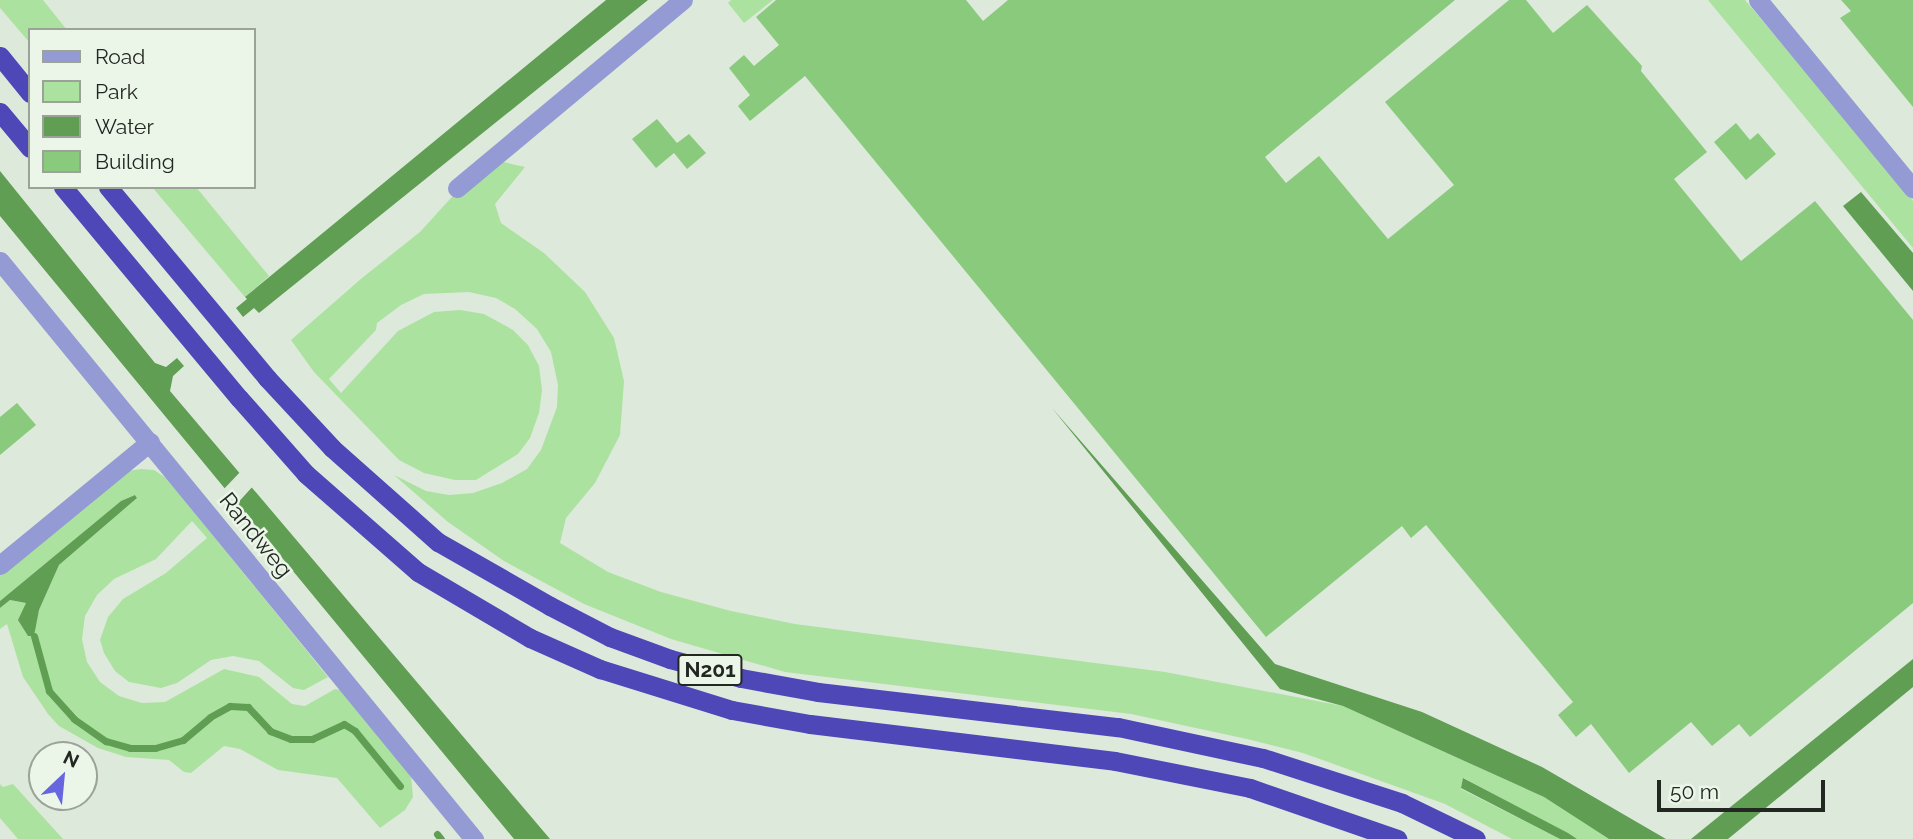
<!DOCTYPE html>
<html>
<head>
<meta charset="utf-8">
<style>
	body { margin:0 }
	#map { position:relative; width:1913px; height:839px; overflow:hidden; background:#dde9db; font-family:Raleway,sans-serif }
	div>[style] { position:absolute }
	.green>* { inset:0; background:#ace2a0 }
	.water>* { inset:0; background:#609e53 }
	.pier>* { inset:0; background:#dde9db }
	.stream>* { height:7px; margin:-3.5px; padding:0 3.5px; transform-origin:3.5px; border-radius:3.5px; background:#609e53 }
	.building>* { inset:0; background:#8aca7c }
	.minor>* { height:19px; margin:-9.5px; padding:0 9.5px; transform-origin:9.5px; border-radius:9.5px; background:#949ad3 }
	.tertiary>* { height:19px; margin:-9.5px; padding:0 9.5px; transform-origin:9.5px; border-radius:9.5px; background:#949ad3 }
	.trunk>* { height:19px; margin:-9.5px; padding:0 9.5px; transform-origin:9.5px; border-radius:9.5px; background:#4e47b8 }
	span { translate:-50% -50%; white-space:nowrap; text-align:center; line-height:1.15; -webkit-text-stroke:5px #ebf6e8; paint-order:stroke }
	.shield-label span { padding:2px 5px; background:#ebf6e8; border:2px solid; border-radius:5px; -webkit-text-stroke-width:0 }
	.shield-label { font-size:21px; color:#232722; font-weight:700 }
	.street-label { font-size:23px; color:#232722 }
	.legend { position:absolute; left:28px; top:28px; width:228px; height:161px; box-sizing:border-box; background:#ebf6e8; border:2px solid #9ba399; margin:0; padding:9px 12px; list-style:none; font-size:21px; color:#232722 }
	.legend li { display:flex; align-items:center; gap:14px; height:35px }
	.legend b { width:35px; border:2px solid #9ba399 }
	.north { position:absolute; left:28px; top:741px; width:70px; height:70px; box-sizing:border-box; background:#ebf6e8; border:2px solid #9ba399; border-radius:50%; rotate:26deg; font-size:19px; font-weight:700; line-height:28px; text-align:center; color:#232722 }
	.north::after { content:''; display:block; margin:auto; width:24px; height:32px; background:#6766df; clip-path:polygon(50% 0,100% 100%,50% 72%,0 100%) }
	.scale { position:absolute; left:1657px; top:780px; width:168px; height:32px; box-sizing:border-box; border:4px solid #232722; border-top:0; padding-left:9px; font-size:21px; line-height:24px; white-space:nowrap; color:#232722; -webkit-text-stroke:5px #ebf6e8; paint-order:stroke }
</style>
</head>
<body>
<div id="map">
	<div class="green">
		<div style="clip-path:polygon(0 0,43px 0,67px 30px,30px 30px,30px 43px,0 8px)"></div>
		<div style="clip-path:polygon(731px 0,773px 0,744px 23px,728px 3px)"></div>
		<div style="clip-path:polygon(1708px 0,1745px 0,1908px 194px,1913px 201px,1913px 248px)"></div>
		<div style="clip-path:polygon(503px 162px,525px 167px,495px 204px,501px 223px,544px 253px,585px 292px,614px 338px,624px 381px,620px 435px,595px 483px,566px 518px,560px 543px,608px 572px,661px 592px,731px 611px,795px 624px,1165px 672px,1343px 706px,1544px 797px,1609px 839px,1577px 839px,1464px 778px,1461px 789px,1560px 839px,1512px 839px,1445px 804px,1303px 753px,1247px 739px,1131px 714px,785px 672px,671px 639px,584px 604px,504px 561px,448px 522px,394px 475px,426px 491px,449px 495px,473px 493px,502px 483px,527px 469px,541px 450px,557px 407px,558px 385px,551px 352px,537px 329px,515px 309px,496px 298px,469px 292px,424px 294px,401px 305px,377px 323px,376px 330px,329px 379px,341px 393px,398px 331px,434px 312px,460px 310px,484px 314px,513px 330px,528px 345px,539px 366px,542px 390px,539px 413px,530px 438px,518px 454px,476px 480px,455px 480px,424px 473px,399px 460px,314px 372px,291px 340px,362px 278px,420px 232px,460px 188px)"></div>
		<div style="clip-path:polygon(152px 187px,196px 187px,269px 276px,245px 297px)"></div>
		<div style="clip-path:polygon(141px 469px,154px 470px,166px 478px,328px 677px,304px 690px,293px 688px,259px 661px,233px 656px,211px 660px,177px 683px,161px 688px,129px 682px,115px 671px,104px 653px,100px 640px,108px 617px,123px 599px,166px 573px,207px 538px,192px 521px,156px 559px,114px 579px,97px 595px,85px 616px,82px 639px,87px 662px,100px 682px,119px 696px,142px 703px,165px 702px,224px 669px,259px 677px,292px 704px,305px 706px,335px 689px,340px 690px,411px 775px,413px 797px,405px 810px,380px 828px,337px 778px,278px 770px,240px 749px,224px 746px,191px 773px,184px 772px,169px 760px,126px 757px,98px 748px,59px 726px,48px 714px,23px 677px,7px 624px,0 629px,0 608px,10px 600px,26px 603px,33px 636px,39px 610px,59px 565px,137px 498px,135px 495px,121px 501px,0 601px,0 575px,117px 478px,128px 471px)"></div>
		<div style="clip-path:polygon(0 784px,3px 787px,13px 784px,63px 839px,18px 839px,0 818px)"></div>
	</div>
	<div class="water">
		<div style="clip-path:polygon(606px 0,648px 0,259px 313px,254px 308px,243px 317px,236px 308px,247px 299px,245px 297px)"></div>
		<div style="clip-path:polygon(0 171px,155px 363px,166px 367px,177px 358px,184px 366px,173px 376px,170px 391px,550px 839px,514px 839px,0 216px)"></div>
		<div style="clip-path:polygon(1861px 192px,1913px 253px,1913px 291px,1843px 206px)"></div>
		<div style="clip-path:polygon(1052px 408px,1275px 664px,1422px 712px,1542px 767px,1666px 839px,1609px 839px,1544px 797px,1343px 706px,1280px 689px)"></div>
		<div style="clip-path:polygon(135px 495px,137px 498px,59px 565px,39px 610px,34px 636px,28px 636px,18px 620px,26px 603px,10px 600px,0 608px,0 601px,121px 501px)"></div>
		<div style="clip-path:polygon(1913px 659px,1913px 687px,1728px 839px,1691px 839px)"></div>
		<div style="clip-path:polygon(1463px 778px,1568px 833px,1577px 839px,1560px 839px,1461px 788px)"></div>
	</div>
	<div class="pier">
		<div style="clip-path:polygon(242px 470px,254px 485px,235px 506px,222px 491px)"></div>
	</div>
	<div class="stream">
		<div style="left:34px;top:636px;width:57px;rotate:74.7deg"></div>
		<div style="left:49px;top:691px;width:38px;rotate:48deg"></div>
		<div style="left:74px;top:719px;width:39px;rotate:35deg"></div>
		<div style="left:106px;top:741px;width:25px;rotate:16deg"></div>
		<div style="left:130px;top:748px;width:25px"></div>
		<div style="left:155px;top:748px;width:29px;rotate:-16deg"></div>
		<div style="left:183px;top:740px;width:35px;rotate:-40deg"></div>
		<div style="left:210px;top:717px;width:23px;rotate:-29deg"></div>
		<div style="left:230px;top:706px;width:18px;rotate:3deg"></div>
		<div style="left:248px;top:707px;width:33px;rotate:47deg"></div>
		<div style="left:270px;top:731px;width:22px;rotate:21deg"></div>
		<div style="left:291px;top:739px;width:21px"></div>
		<div style="left:312px;top:739px;width:35px;rotate:-25deg"></div>
		<div style="left:344px;top:724px;width:13px;rotate:32deg"></div>
		<div style="left:355px;top:731px;width:71px;rotate:50.7deg"></div>
		<div style="left:437px;top:834px;width:6px;rotate:51deg"></div>
	</div>
	<div class="building">
		<div style="clip-path:polygon(776px 0,966px 0,983px 21px,1008px 0,1455px 0,1265px 157px,1286px 183px,1319px 156px,1388px 239px,1454px 185px,1385px 102px,1509px 0,1526px 0,1553px 33px,1587px 5px,1642px 66px,1641px 71px,1707px 152px,1674px 179px,1741px 261px,1815px 201px,1913px 320px,1913px 603px,1750px 737px,1739px 724px,1712px 746px,1691px 722px,1629px 773px,1591px 724px,1576px 737px,1558px 715px,1573px 702px,1426px 525px,1411px 538px,1402px 526px,1266px 637px,805px 76px,750px 121px,738px 106px,750px 95px,729px 68px,744px 55px,754px 66px,779px 45px,756px 17px)"></div>
		<div style="clip-path:polygon(1841px 0,1913px 0,1913px 107px,1840px 18px,1851px 11px)"></div>
		<div style="clip-path:polygon(657px 119px,677px 143px,689px 134px,706px 153px,687px 169px,674px 153px,656px 168px,632px 139px)"></div>
		<div style="clip-path:polygon(1736px 123px,1750px 140px,1758px 133px,1776px 154px,1746px 180px,1714px 142px)"></div>
		<div style="clip-path:polygon(17px 403px,36px 425px,0 455px,0 417px)"></div>
	</div>
	<div class="minor">
		<div style="left:457px;top:188px;width:294px;rotate:-39.8deg"></div>
		<div style="left:0;top:261px;width:748px;rotate:50.65deg"></div>
		<div style="left:0;top:565px;width:194px;rotate:-39.4deg"></div>
	</div>
	<div class="tertiary">
		<div style="left:1758px;top:0;width:244px;rotate:50.6deg"></div>
	</div>
	<div class="trunk">
		<div style="left:0;top:56px;width:48px;rotate:51deg"></div>
		<div style="left:0;top:112px;width:47px;rotate:50.2deg"></div>
		<div style="left:63px;top:187px;width:275px;rotate:50.2deg"></div>
		<div style="left:239px;top:398px;width:101px;rotate:48.6deg"></div>
		<div style="left:306px;top:474px;width:149px;rotate:41.2deg"></div>
		<div style="left:418px;top:572px;width:130px;rotate:30.5deg"></div>
		<div style="left:530px;top:638px;width:77px;rotate:23.9deg"></div>
		<div style="left:600px;top:669px;width:138px;rotate:17.3deg"></div>
		<div style="left:732px;top:710px;width:79px;rotate:10.2deg"></div>
		<div style="left:810px;top:724px;width:307px;rotate:6.9deg"></div>
		<div style="left:1115px;top:761px;width:138px;rotate:11.3deg"></div>
		<div style="left:1250px;top:788px;width:156px;rotate:19.1deg"></div>
		<div style="left:108px;top:187px;width:249px;rotate:50.2deg"></div>
		<div style="left:267px;top:378px;width:96px;rotate:47.1deg"></div>
		<div style="left:332px;top:448px;width:142px;rotate:41.6deg"></div>
		<div style="left:438px;top:542px;width:129px;rotate:29.7deg"></div>
		<div style="left:550px;top:606px;width:68px;rotate:27.3deg"></div>
		<div style="left:610px;top:637px;width:64px;rotate:20.1deg"></div>
		<div style="left:670px;top:659px;width:73px;rotate:15deg"></div>
		<div style="left:741px;top:678px;width:78px;rotate:10.3deg"></div>
		<div style="left:818px;top:692px;width:302px;rotate:6.7deg"></div>
		<div style="left:1118px;top:727px;width:148px;rotate:12.1deg"></div>
		<div style="left:1263px;top:758px;width:146px;rotate:17.9deg"></div>
		<div style="left:1402px;top:803px;width:82px;rotate:25.9deg"></div>
	</div>
	<div class="shield-label">
		<span style="left:710px;top:670px">N201</span>
	</div>
	<div class="street-label">
		<span style="left:256px;top:535px;rotate:51deg">Randweg</span>
	</div>
	<ul class="legend">
	<li><b style="height:9px;background:#949ad3"></b>Road</li>
	<li><b style="height:19px;background:#ace2a0"></b>Park</li>
	<li><b style="height:19px;background:#609e53"></b>Water</li>
	<li><b style="height:19px;background:#8aca7c"></b>Building</li>
	</ul>
	<div class="north">N</div>
	<div class="scale">50 m</div>
</div>
</body>
</html>
